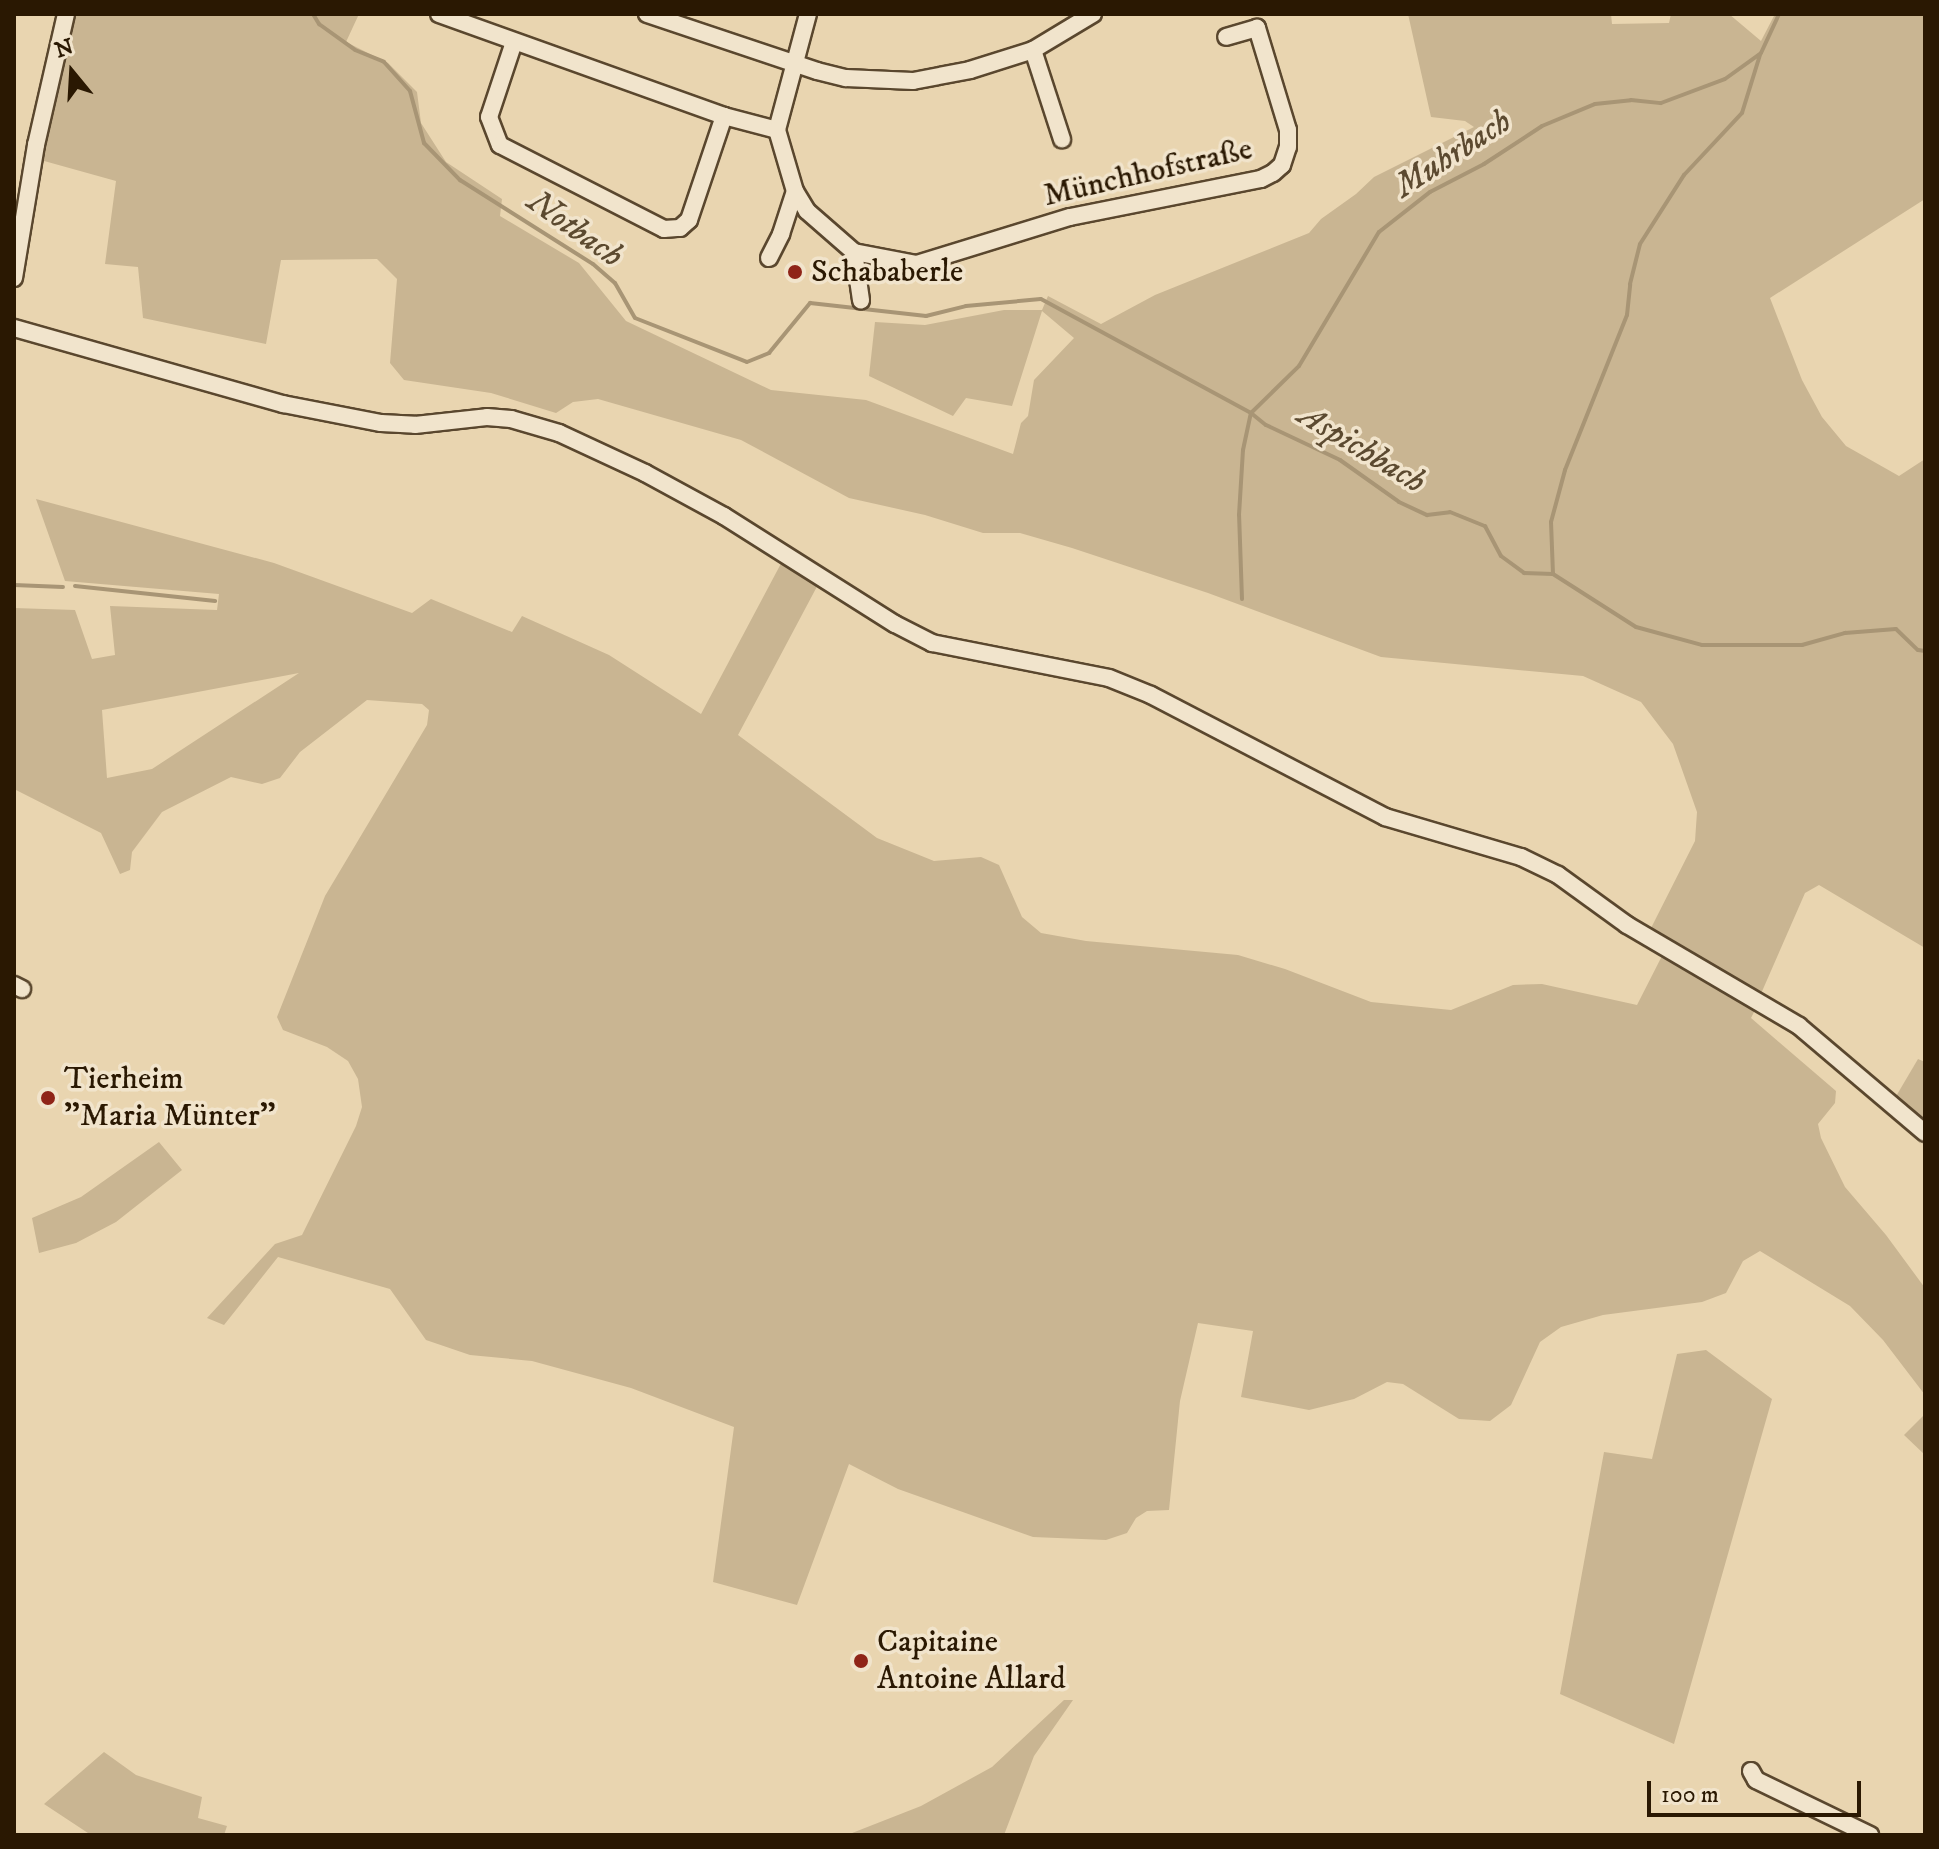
<!DOCTYPE html>
<html>
<head>
<meta charset="utf-8">
<style>
	body { margin:0 }
	#map { position:relative; width:1939px; height:1849px; overflow:hidden; background:#e9d5b0; font-family:"IM FELL DW Pica",serif }
	div>[style] { position:absolute }
	.green>* { inset:0; background:#c9b592 }
	.stream>* { height:4px; margin:-2px; padding:0 2px; transform-origin:2px; border-radius:2px; background:#a89575 }
	.roads { filter:drop-shadow(2px 0 #5a472e) drop-shadow(-2px 0 #5a472e) drop-shadow(0 2px #5a472e) drop-shadow(0 -2px #5a472e) }
	.street>* { height:16px; margin:-8px; padding:0 8px; transform-origin:8px; border-radius:8px; background:#f1e4cc }
	.dots>* { width:22px; height:22px; translate:-50% -50%; box-sizing:border-box; border:4px solid #f1e4cc; border-radius:50% }
	span { translate:-50% -50%; white-space:nowrap; text-align:center; line-height:1.15; -webkit-text-stroke:7px #f1e4cc; paint-order:stroke }
	.street-label { font-size:32px; color:#2a1802 }
	.poi-label { font-size:32px; color:#2a1802 }
	.left { translate:0 -50%; text-align:left }
	.water-label { font-size:34px; color:#5c4a30; font-style:italic }
	.frame { position:absolute; inset:0; border:16px solid #2a1802; pointer-events:none }
	.north { position:absolute; left:32px; top:32px; width:80px; height:80px; -webkit-text-stroke:6px #f1e4cc; paint-order:stroke; rotate:342deg; font-size:22px; font-weight:700; line-height:32px; text-align:center; color:#2a1802 }
	.north::after { content:''; display:block; margin:auto; width:28px; height:36px; background:#2a1802; clip-path:polygon(50% 0,100% 100%,50% 72%,0 100%) }
	.scale { position:absolute; left:1647px; top:1781px; width:214px; height:36px; box-sizing:border-box; border:4px solid #2a1802; border-top:0; padding-left:10px; font-size:24px; line-height:28px; white-space:nowrap; color:#2a1802; -webkit-text-stroke:6px #f1e4cc; paint-order:stroke }
</style>
</head>
<body>
<div id="map">
	<div class="green">
		<div style="clip-path:polygon(71px 14px,359px 14px,346px 42px,388px 63px,417px 92px,421px 123px,446px 162px,502px 199px,500px 216px,579px 263px,626px 321px,771px 390px,866px 400px,1013px 454px,1021px 423px,1028px 416px,1034px 380px,1074px 338px,1042px 311px,1012px 406px,966px 398px,953px 416px,869px 376px,875px 322px,925px 325px,1004px 310px,1042px 310px,1048px 296px,1101px 324px,1155px 295px,1309px 233px,1321px 219px,1356px 194px,1374px 177px,1474px 127px,1465px 121px,1431px 117px,1408px 14px,1611px 14px,1612px 24px,1669px 23px,1671px 14px,1729px 14px,1761px 41px,1775px 14px,1925px 14px,1925px 199px,1770px 298px,1802px 380px,1822px 417px,1846px 446px,1899px 476px,1925px 459px,1925px 948px,1819px 885px,1805px 893px,1760px 996px,1648px 934px,1695px 841px,1697px 812px,1673px 744px,1641px 702px,1583px 676px,1381px 657px,1208px 593px,1072px 548px,1020px 533px,983px 533px,925px 515px,849px 498px,741px 440px,598px 399px,573px 402px,556px 413px,491px 393px,404px 380px,390px 363px,397px 279px,377px 259px,281px 260px,266px 344px,143px 318px,138px 267px,105px 264px,116px 181px,37px 159px)"></div>
		<div style="clip-path:polygon(evenodd,36px 499px,274px 563px,412px 613px,431px 599px,512px 632px,522px 616px,609px 655px,701px 714px,785px 556px,821px 579px,738px 735px,877px 838px,934px 861px,981px 857px,999px 865px,1022px 917px,1041px 933px,1086px 941px,1238px 955px,1285px 969px,1371px 1002px,1451px 1010px,1513px 985px,1542px 984px,1637px 1005px,1664px 952px,1758px 1004px,1751px 1018px,1836px 1091px,1835px 1103px,1818px 1124px,1821px 1138px,1845px 1187px,1886px 1235px,1925px 1288px,1925px 1395px,1883px 1340px,1850px 1306px,1760px 1251px,1743px 1261px,1726px 1293px,1702px 1302px,1603px 1315px,1561px 1327px,1540px 1342px,1511px 1405px,1490px 1421px,1459px 1419px,1403px 1384px,1387px 1382px,1354px 1399px,1309px 1410px,1241px 1397px,1253px 1331px,1198px 1323px,1180px 1401px,1169px 1510px,1147px 1511px,1136px 1518px,1127px 1533px,1106px 1540px,1033px 1537px,898px 1489px,849px 1464px,797px 1605px,713px 1582px,734px 1427px,631px 1388px,532px 1361px,470px 1355px,426px 1340px,390px 1289px,278px 1257px,224px 1325px,207px 1318px,275px 1244px,302px 1235px,356px 1126px,362px 1107px,358px 1079px,348px 1061px,327px 1047px,283px 1030px,277px 1017px,325px 896px,427px 725px,429px 710px,422px 704px,367px 700px,300px 752px,280px 778px,262px 784px,231px 777px,162px 812px,132px 852px,130px 870px,120px 874px,101px 833px,14px 789px,14px 608px,75px 610px,92px 659px,115px 655px,110px 606px,217px 610px,219px 594px,65px 581px,36px 499px,299px 673px,152px 769px,107px 778px,102px 710px,299px 673px)"></div>
		<div style="clip-path:polygon(1918px 1059px,1925px 1062px,1925px 1126px,1895px 1098px)"></div>
		<div style="clip-path:polygon(159px 1142px,182px 1170px,116px 1222px,76px 1243px,39px 1253px,32px 1218px,81px 1197px)"></div>
		<div style="clip-path:polygon(1706px 1350px,1772px 1399px,1674px 1744px,1560px 1694px,1604px 1452px,1652px 1459px,1677px 1354px)"></div>
		<div style="clip-path:polygon(1925px 1414px,1925px 1455px,1904px 1435px)"></div>
		<div style="clip-path:polygon(1064px 1700px,1073px 1700px,1034px 1756px,1004px 1835px,847px 1835px,921px 1806px,992px 1767px)"></div>
		<div style="clip-path:polygon(104px 1752px,136px 1775px,202px 1797px,198px 1818px,227px 1826px,224px 1835px,91px 1835px,44px 1804px)"></div>
	</div>
	<div class="stream">
		<div style="left:313px;top:14px;width:12px;rotate:59deg"></div>
		<div style="left:319px;top:24px;width:44px;rotate:35.8deg"></div>
		<div style="left:355px;top:50px;width:31px;rotate:22deg"></div>
		<div style="left:384px;top:62px;width:39px;rotate:48deg"></div>
		<div style="left:410px;top:91px;width:54px;rotate:74.9deg"></div>
		<div style="left:424px;top:143px;width:52px;rotate:45.8deg"></div>
		<div style="left:460px;top:180px;width:157px;rotate:32.3deg"></div>
		<div style="left:593px;top:264px;width:29px;rotate:41deg"></div>
		<div style="left:615px;top:283px;width:40px;rotate:60.3deg"></div>
		<div style="left:635px;top:318px;width:120px;rotate:21.4deg"></div>
		<div style="left:747px;top:362px;width:24px;rotate:-22deg"></div>
		<div style="left:769px;top:353px;width:65px;rotate:-50.6deg"></div>
		<div style="left:810px;top:303px;width:117px;rotate:6.4deg"></div>
		<div style="left:926px;top:316px;width:41px;rotate:-14deg"></div>
		<div style="left:966px;top:306px;width:75px;rotate:-5.3deg"></div>
		<div style="left:1041px;top:299px;width:239px;rotate:28.5deg"></div>
		<div style="left:1251px;top:413px;width:19px;rotate:39deg"></div>
		<div style="left:1266px;top:425px;width:82px;rotate:25.3deg"></div>
		<div style="left:1340px;top:460px;width:72px;rotate:35.4deg"></div>
		<div style="left:1399px;top:502px;width:31px;rotate:25deg"></div>
		<div style="left:1427px;top:515px;width:23px;rotate:-7deg"></div>
		<div style="left:1450px;top:512px;width:38px;rotate:22deg"></div>
		<div style="left:1485px;top:526px;width:34px;rotate:62deg"></div>
		<div style="left:1501px;top:556px;width:29px;rotate:36deg"></div>
		<div style="left:1524px;top:573px;width:29px;rotate:2deg"></div>
		<div style="left:1553px;top:574px;width:98px;rotate:32.6deg"></div>
		<div style="left:1636px;top:627px;width:68px;rotate:15.3deg"></div>
		<div style="left:1702px;top:645px;width:100px"></div>
		<div style="left:1802px;top:645px;width:45px;rotate:-15.6deg"></div>
		<div style="left:1845px;top:633px;width:51px;rotate:-4.5deg"></div>
		<div style="left:1896px;top:629px;width:30px;rotate:44deg"></div>
		<div style="left:1918px;top:650px;width:7px;rotate:8deg"></div>
		<div style="left:1251px;top:413px;width:67px;rotate:-44.4deg"></div>
		<div style="left:1299px;top:366px;width:156px;rotate:-59.2deg"></div>
		<div style="left:1379px;top:232px;width:65px;rotate:-38.1deg"></div>
		<div style="left:1430px;top:192px;width:61px;rotate:-27.4deg"></div>
		<div style="left:1484px;top:164px;width:69px;rotate:-33.2deg"></div>
		<div style="left:1542px;top:126px;width:57px;rotate:-22.5deg"></div>
		<div style="left:1595px;top:104px;width:36px;rotate:-6deg"></div>
		<div style="left:1631px;top:100px;width:30px;rotate:6deg"></div>
		<div style="left:1661px;top:103px;width:68px;rotate:-20.6deg"></div>
		<div style="left:1725px;top:79px;width:44px;rotate:-35.8deg"></div>
		<div style="left:1761px;top:53px;width:43px;rotate:-65.2deg"></div>
		<div style="left:1553px;top:574px;width:52px;rotate:-92.2deg"></div>
		<div style="left:1551px;top:522px;width:54px;rotate:-74.9deg"></div>
		<div style="left:1565px;top:470px;width:167px;rotate:-68.2deg"></div>
		<div style="left:1627px;top:315px;width:31px;rotate:-84deg"></div>
		<div style="left:1630px;top:284px;width:41px;rotate:-76deg"></div>
		<div style="left:1640px;top:244px;width:82px;rotate:-57.5deg"></div>
		<div style="left:1684px;top:175px;width:85px;rotate:-46.9deg"></div>
		<div style="left:1742px;top:113px;width:61px;rotate:-72.8deg"></div>
		<div style="left:14px;top:585px;width:49px;rotate:2.3deg"></div>
		<div style="left:75px;top:586px;width:141px;rotate:6.1deg"></div>
		<div style="left:1242px;top:599px;width:84px;rotate:-92deg"></div>
		<div style="left:1239px;top:515px;width:65px;rotate:-86.5deg"></div>
		<div style="left:1243px;top:450px;width:38px;rotate:-78deg"></div>
	</div>
	<div class="roads">
		<div class="street">
			<div style="left:439px;top:14px;width:303px;rotate:19.7deg"></div>
			<div style="left:724px;top:116px;width:55px;rotate:14.8deg"></div>
			<div style="left:647px;top:14px;width:179px;rotate:18.5deg"></div>
			<div style="left:817px;top:71px;width:30px;rotate:14deg"></div>
			<div style="left:846px;top:78px;width:67px;rotate:2.6deg"></div>
			<div style="left:913px;top:81px;width:58px;rotate:-10.9deg"></div>
			<div style="left:970px;top:70px;width:66px;rotate:-17.6deg"></div>
			<div style="left:1033px;top:50px;width:70px;rotate:-31deg"></div>
			<div style="left:808px;top:14px;width:120px;rotate:105deg"></div>
			<div style="left:777px;top:130px;width:64px;rotate:73.6deg"></div>
			<div style="left:795px;top:191px;width:23px;rotate:59deg"></div>
			<div style="left:807px;top:211px;width:62px;rotate:41.1deg"></div>
			<div style="left:854px;top:252px;width:64px;rotate:10.8deg"></div>
			<div style="left:917px;top:264px;width:160px;rotate:-17.1deg"></div>
			<div style="left:1070px;top:217px;width:195px;rotate:-11.3deg"></div>
			<div style="left:1261px;top:179px;width:13px;rotate:-27deg"></div>
			<div style="left:1273px;top:173px;width:12px;rotate:-42deg"></div>
			<div style="left:1282px;top:165px;width:19px;rotate:-72deg"></div>
			<div style="left:1288px;top:147px;width:17px;rotate:-90deg"></div>
			<div style="left:1288px;top:130px;width:107px;rotate:-106.9deg"></div>
			<div style="left:1257px;top:28px;width:32px;rotate:164deg"></div>
			<div style="left:514px;top:42px;width:79px;rotate:108.4deg"></div>
			<div style="left:489px;top:117px;width:30px;rotate:69deg"></div>
			<div style="left:500px;top:145px;width:184px;rotate:27.1deg"></div>
			<div style="left:664px;top:229px;width:16px;rotate:-4deg"></div>
			<div style="left:680px;top:228px;width:12px;rotate:-42deg"></div>
			<div style="left:689px;top:220px;width:110px;rotate:-71.4deg"></div>
			<div style="left:1033px;top:50px;width:94px;rotate:72deg"></div>
			<div style="left:854px;top:252px;width:49px;rotate:81.7deg"></div>
			<div style="left:769px;top:258px;width:27px;rotate:-63deg"></div>
			<div style="left:781px;top:234px;width:45px;rotate:-72deg"></div>
			<div style="left:14px;top:278px;width:135px;rotate:-80.6deg"></div>
			<div style="left:36px;top:145px;width:134px;rotate:-77.1deg"></div>
			<div style="left:14px;top:328px;width:280px;rotate:15.8deg"></div>
			<div style="left:283px;top:404px;width:100px;rotate:11deg"></div>
			<div style="left:381px;top:423px;width:34px;rotate:3deg"></div>
			<div style="left:415px;top:425px;width:72px;rotate:-6.3deg"></div>
			<div style="left:487px;top:417px;width:24px;rotate:5deg"></div>
			<div style="left:511px;top:419px;width:50px;rotate:16.3deg"></div>
			<div style="left:559px;top:433px;width:95px;rotate:24.9deg"></div>
			<div style="left:645px;top:473px;width:90px;rotate:28.6deg"></div>
			<div style="left:724px;top:516px;width:202px;rotate:32.3deg"></div>
			<div style="left:895px;top:624px;width:42px;rotate:27.2deg"></div>
			<div style="left:932px;top:643px;width:180px;rotate:11.2deg"></div>
			<div style="left:1109px;top:678px;width:45px;rotate:22deg"></div>
			<div style="left:1151px;top:695px;width:264px;rotate:27.5deg"></div>
			<div style="left:1385px;top:817px;width:142px;rotate:16.4deg"></div>
			<div style="left:1521px;top:857px;width:41px;rotate:25.9deg"></div>
			<div style="left:1558px;top:875px;width:85px;rotate:35.9deg"></div>
			<div style="left:1627px;top:925px;width:199px;rotate:30.4deg"></div>
			<div style="left:1799px;top:1026px;width:165px;rotate:40.3deg"></div>
			<div style="left:14px;top:985px;width:9px;rotate:27deg"></div>
			<div style="left:1751px;top:1771px;width:10px;rotate:61deg"></div>
			<div style="left:1756px;top:1780px;width:127px;rotate:25.8deg"></div>
		</div>
	</div>
	<div class="dots">
		<div style="left:795px;top:272px;background:#8f2418"></div>
		<div style="left:48px;top:1098px;background:#8f2418"></div>
		<div style="left:861px;top:1661px;background:#8f2418"></div>
	</div>
	<div class="street-label">
		<span style="left:1148px;top:173px;rotate:-13deg">Münchhofstraße</span>
	</div>
	<div class="poi-label">
		<span class="left" style="left:811px;top:272px">Schababerle</span>
		<span class="left" style="left:64px;top:1098px">Tierheim<br>"Maria Münter"</span>
		<span class="left" style="left:877px;top:1661px">Capitaine<br>Antoine Allard</span>
	</div>
	<div class="water-label">
		<span style="left:1453px;top:154px;rotate:-33deg">Muhrbach</span>
		<span style="left:575px;top:229px;rotate:35deg">Notbach</span>
		<span style="left:1362px;top:449px;rotate:31deg">Aspichbach</span>
	</div>
	<div class="frame"></div>
	<div class="north">N</div>
	<div class="scale">100 m</div>
</div>
</body>
</html>
